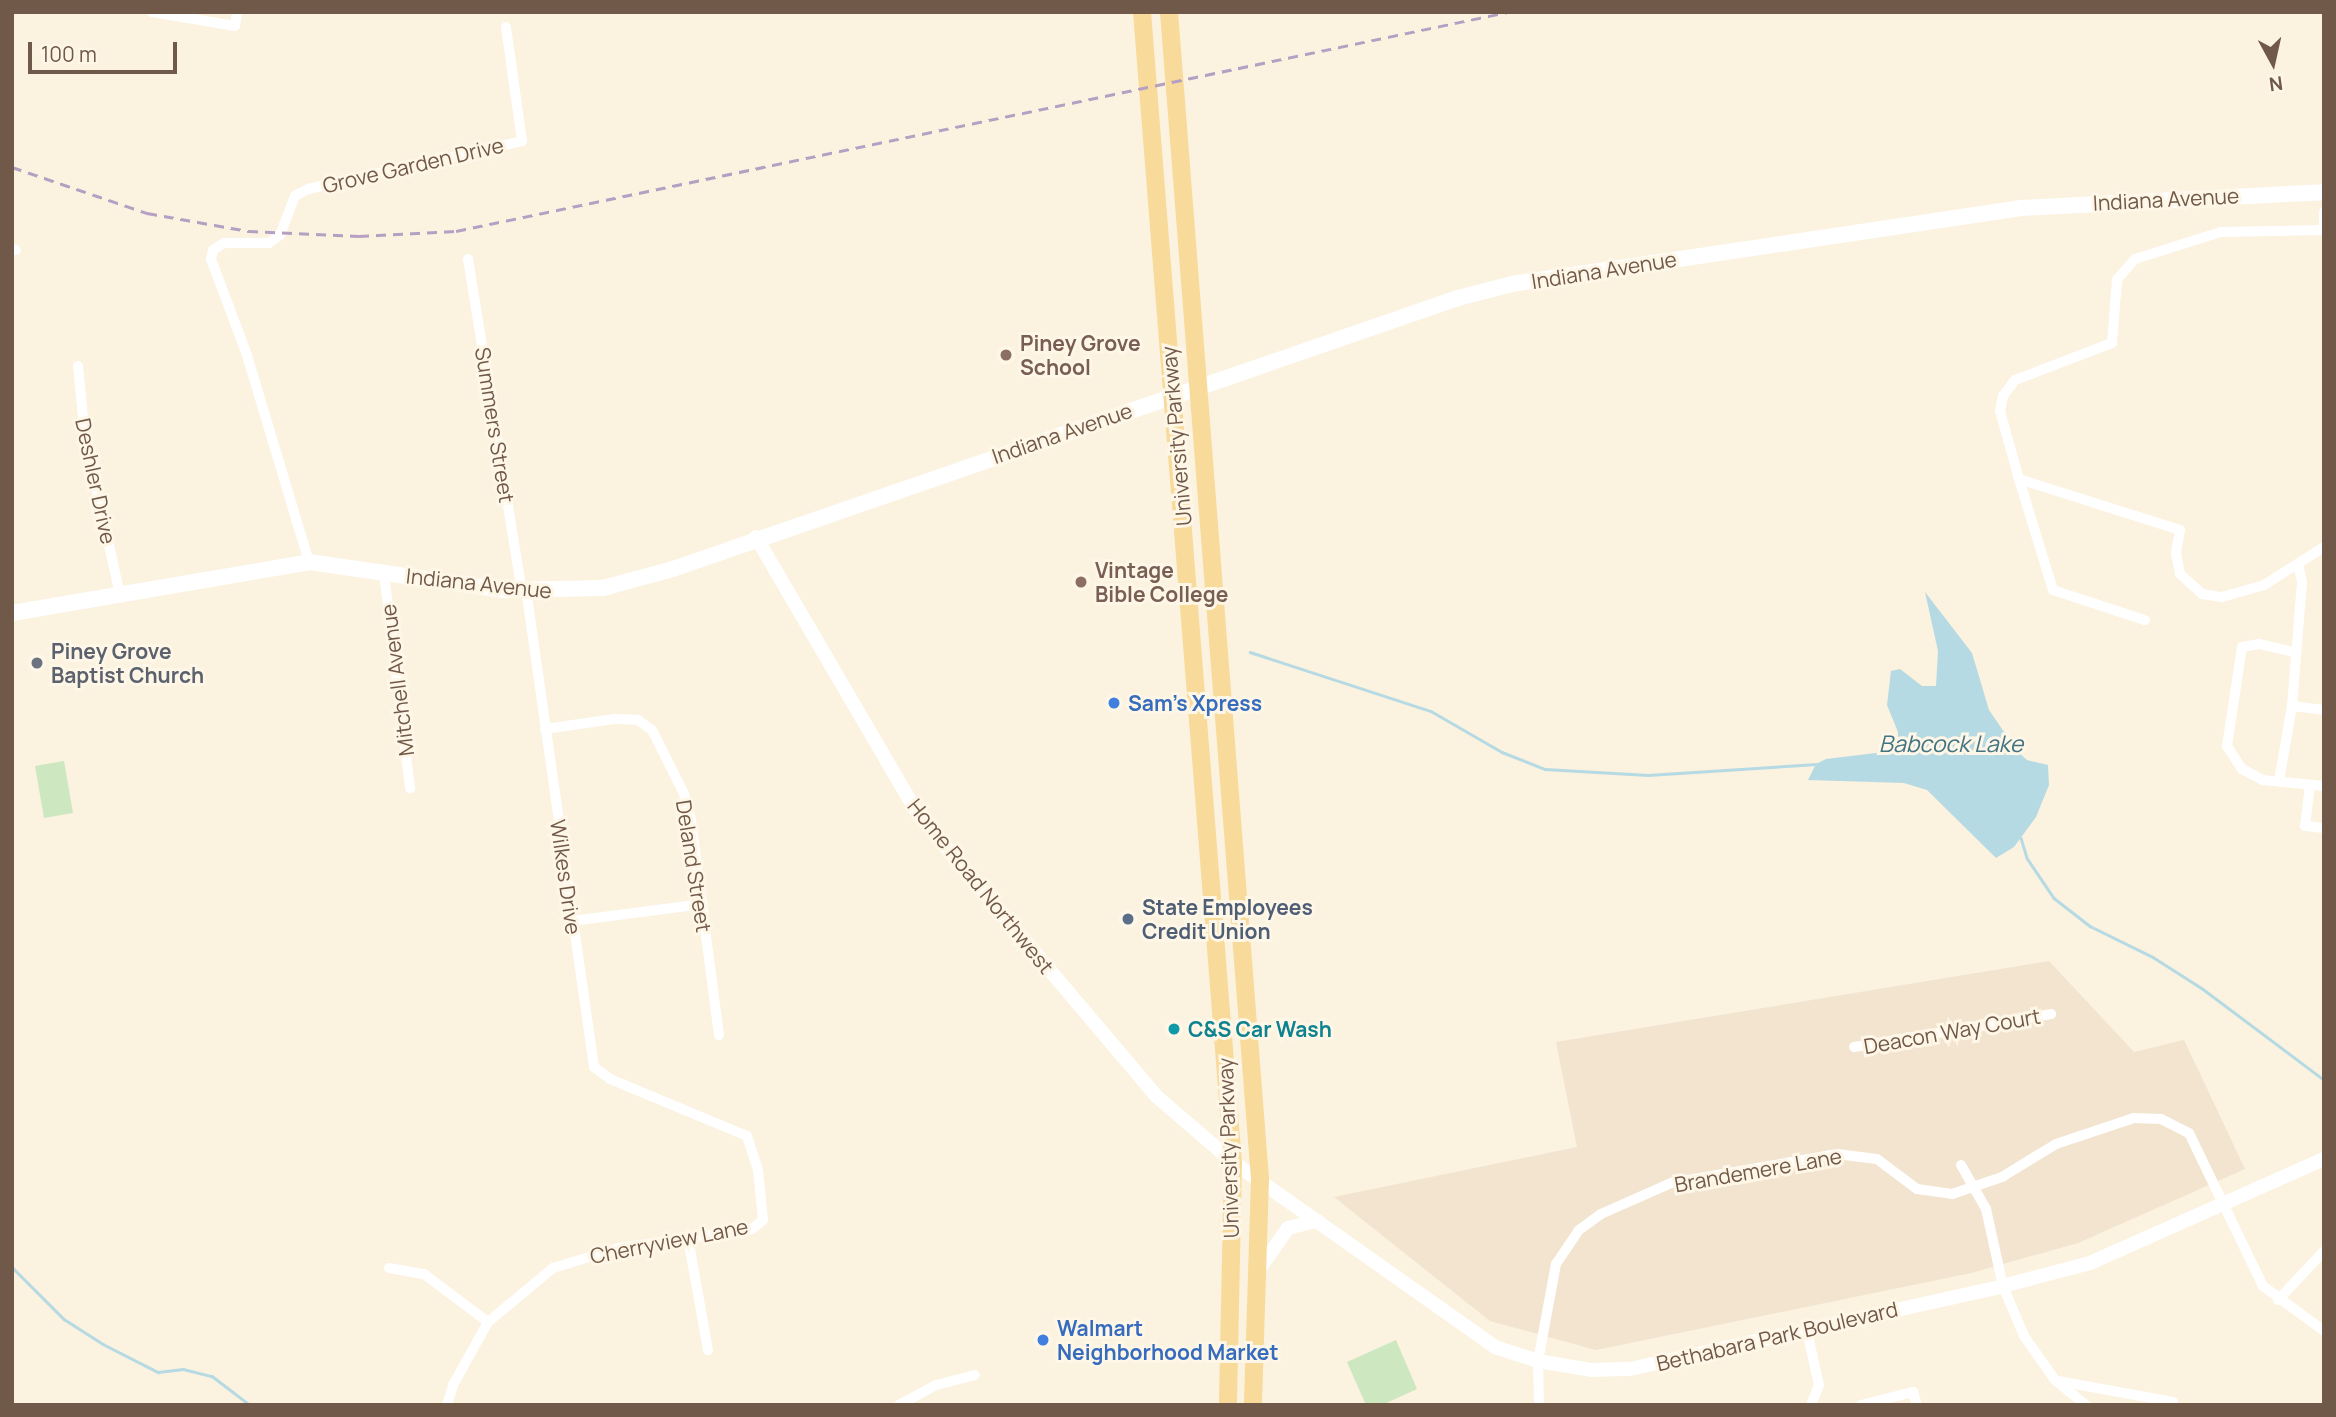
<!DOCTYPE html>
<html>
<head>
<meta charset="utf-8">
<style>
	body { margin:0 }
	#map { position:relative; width:2336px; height:1417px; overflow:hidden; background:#fbf2e0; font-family:Manrope,sans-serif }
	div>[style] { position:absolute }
	.residential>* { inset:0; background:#f2e4cf }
	.green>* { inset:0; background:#cde7c0 }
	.water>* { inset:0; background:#b6dae3 }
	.stream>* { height:2.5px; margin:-1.25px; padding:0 1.25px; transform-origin:1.25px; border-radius:1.25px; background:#b6dae3 }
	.minor>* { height:10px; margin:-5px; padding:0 5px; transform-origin:5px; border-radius:5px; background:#fff }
	.tertiary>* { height:14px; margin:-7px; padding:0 7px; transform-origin:7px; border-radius:7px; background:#fff }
	.secondary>* { height:16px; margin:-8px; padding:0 8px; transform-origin:8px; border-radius:8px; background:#fff }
	.primary>* { height:18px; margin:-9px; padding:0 9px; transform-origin:9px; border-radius:9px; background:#f8db9a }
	.rail>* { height:2.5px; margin-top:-1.25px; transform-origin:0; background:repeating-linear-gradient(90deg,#b5a0c3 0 10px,transparent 0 17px) }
	.dots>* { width:19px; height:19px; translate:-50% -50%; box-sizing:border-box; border:4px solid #fef6e6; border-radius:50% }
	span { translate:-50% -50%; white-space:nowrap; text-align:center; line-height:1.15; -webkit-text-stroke:6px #fef6e6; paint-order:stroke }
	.street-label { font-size:21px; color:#715949 }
	.education-label { font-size:21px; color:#785e54; font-weight:700 }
	.left { translate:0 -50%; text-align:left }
	.worship-label { font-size:21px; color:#5b616d; font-weight:700 }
	.shop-label { font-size:21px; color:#366cbe; font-weight:700 }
	.service-label { font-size:21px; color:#4e5e75; font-weight:700 }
	.culture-label { font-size:21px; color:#0d838f; font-weight:700 }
	.water-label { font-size:23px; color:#437484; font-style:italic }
	.frame { position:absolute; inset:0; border:14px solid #715949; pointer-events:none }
	.north { position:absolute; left:2238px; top:28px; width:70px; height:70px; -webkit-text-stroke:5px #fef6e6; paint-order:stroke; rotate:172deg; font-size:19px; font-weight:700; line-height:28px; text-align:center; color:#715949 }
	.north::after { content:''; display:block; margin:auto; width:24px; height:32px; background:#715949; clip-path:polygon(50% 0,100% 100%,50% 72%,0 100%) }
	.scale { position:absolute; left:28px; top:42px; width:149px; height:32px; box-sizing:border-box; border:4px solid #715949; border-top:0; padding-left:9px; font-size:21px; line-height:24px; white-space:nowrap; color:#715949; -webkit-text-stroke:5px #fef6e6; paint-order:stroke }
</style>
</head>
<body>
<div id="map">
	<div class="residential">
		<div style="clip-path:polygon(2049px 961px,2134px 1052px,2184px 1040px,2245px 1169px,2078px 1243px,1971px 1273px,1596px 1350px,1490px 1321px,1334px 1197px,1577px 1147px,1556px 1042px)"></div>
	</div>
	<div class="green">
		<div style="clip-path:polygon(64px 761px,73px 813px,44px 818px,35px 766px)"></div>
		<div style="clip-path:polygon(1396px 1340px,1417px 1389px,1382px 1405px,1366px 1405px,1347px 1362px)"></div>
	</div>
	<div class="water">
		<div style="clip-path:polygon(1925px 592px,1972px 653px,1989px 710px,2017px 751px,2027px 760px,2048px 765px,2049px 785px,2036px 817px,2014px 847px,1996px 858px,1927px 790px,1904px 783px,1808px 780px,1816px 764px,1826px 759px,1884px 752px,1898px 745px,1898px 732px,1887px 705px,1891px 671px,1900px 669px,1922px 686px,1936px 686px,1938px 651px)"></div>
	</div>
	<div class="stream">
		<div style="left:1250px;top:652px;width:190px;rotate:18.1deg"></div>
		<div style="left:1431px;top:711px;width:82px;rotate:30deg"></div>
		<div style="left:1502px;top:752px;width:46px;rotate:21.6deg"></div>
		<div style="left:1545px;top:769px;width:103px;rotate:3.3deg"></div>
		<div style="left:1648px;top:775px;width:169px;rotate:-3.7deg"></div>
		<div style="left:2021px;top:838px;width:21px;rotate:73deg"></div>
		<div style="left:2027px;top:858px;width:48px;rotate:56deg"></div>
		<div style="left:2054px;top:898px;width:46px;rotate:37.9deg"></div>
		<div style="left:2090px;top:926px;width:70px;rotate:26.2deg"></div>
		<div style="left:2153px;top:957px;width:59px;rotate:32.6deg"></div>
		<div style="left:2203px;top:989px;width:151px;rotate:36.9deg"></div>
		<div style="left:12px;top:1267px;width:74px;rotate:45deg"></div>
		<div style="left:64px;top:1319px;width:46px;rotate:32.7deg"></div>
		<div style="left:103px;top:1344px;width:62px;rotate:27deg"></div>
		<div style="left:158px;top:1372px;width:25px;rotate:-7deg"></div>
		<div style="left:183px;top:1369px;width:30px;rotate:14deg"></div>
		<div style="left:212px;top:1376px;width:48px;rotate:37.3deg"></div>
	</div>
	<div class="minor">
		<div style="left:152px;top:12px;width:84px;rotate:9.6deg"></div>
		<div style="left:235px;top:26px;width:14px;rotate:-82deg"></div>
		<div style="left:2324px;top:212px;width:14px;rotate:90deg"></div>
		<div style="left:2324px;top:230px;width:103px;rotate:178.9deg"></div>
		<div style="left:2221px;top:232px;width:90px;rotate:162.6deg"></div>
		<div style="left:2135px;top:259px;width:28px;rotate:131deg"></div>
		<div style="left:2117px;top:280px;width:63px;rotate:94.5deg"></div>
		<div style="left:2112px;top:343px;width:104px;rotate:159.1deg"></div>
		<div style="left:2015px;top:380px;width:20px;rotate:127deg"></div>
		<div style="left:2003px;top:396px;width:15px;rotate:101deg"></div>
		<div style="left:2000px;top:411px;width:71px;rotate:74.4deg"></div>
		<div style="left:2019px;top:479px;width:169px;rotate:17.6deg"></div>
		<div style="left:2180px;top:530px;width:23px;rotate:100deg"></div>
		<div style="left:2176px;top:553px;width:21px;rotate:79deg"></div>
		<div style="left:2180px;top:574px;width:30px;rotate:42deg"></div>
		<div style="left:2202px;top:594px;width:20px;rotate:9deg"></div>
		<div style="left:2222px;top:597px;width:44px;rotate:-15.9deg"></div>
		<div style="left:2264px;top:585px;width:71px;rotate:-32.3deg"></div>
		<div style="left:12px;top:249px;width:4px;rotate:14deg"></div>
		<div style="left:468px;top:259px;width:336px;rotate:80.8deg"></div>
		<div style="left:78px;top:366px;width:71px;rotate:84.4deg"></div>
		<div style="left:85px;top:437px;width:162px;rotate:77.5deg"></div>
		<div style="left:2019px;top:479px;width:116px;rotate:73deg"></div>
		<div style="left:2053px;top:590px;width:97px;rotate:18.1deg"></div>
		<div style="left:309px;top:562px;width:216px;rotate:-106.7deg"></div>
		<div style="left:247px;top:355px;width:103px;rotate:-110.6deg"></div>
		<div style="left:211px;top:259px;width:9px;rotate:-77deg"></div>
		<div style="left:213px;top:250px;width:13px;rotate:-32deg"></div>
		<div style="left:224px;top:243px;width:45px"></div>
		<div style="left:269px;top:243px;width:14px;rotate:-36deg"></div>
		<div style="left:280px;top:235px;width:42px;rotate:-69deg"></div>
		<div style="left:295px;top:196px;width:15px;rotate:-28deg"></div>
		<div style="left:308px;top:189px;width:219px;rotate:-12.6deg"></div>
		<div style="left:522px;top:141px;width:115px;rotate:-98deg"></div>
		<div style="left:384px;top:573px;width:217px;rotate:83.1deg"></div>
		<div style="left:2294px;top:652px;width:36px;rotate:-167deg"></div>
		<div style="left:2259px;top:644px;width:17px;rotate:170deg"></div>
		<div style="left:2242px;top:647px;width:100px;rotate:98.6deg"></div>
		<div style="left:2227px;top:746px;width:27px;rotate:57deg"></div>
		<div style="left:2242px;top:769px;width:24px;rotate:28deg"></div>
		<div style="left:2263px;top:780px;width:61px;rotate:5.6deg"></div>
		<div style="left:2292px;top:706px;width:32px;rotate:7deg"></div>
		<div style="left:545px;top:729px;width:70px;rotate:-8.2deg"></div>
		<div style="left:614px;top:719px;width:24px;rotate:2deg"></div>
		<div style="left:638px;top:720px;width:17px;rotate:36deg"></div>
		<div style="left:652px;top:730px;width:72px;rotate:63.4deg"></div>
		<div style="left:684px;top:794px;width:27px;rotate:75deg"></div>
		<div style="left:691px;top:820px;width:217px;rotate:82.6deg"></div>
		<div style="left:2279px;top:781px;width:76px;rotate:-80.2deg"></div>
		<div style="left:2292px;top:706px;width:124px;rotate:-85.4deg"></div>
		<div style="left:2302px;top:582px;width:18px;rotate:-103deg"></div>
		<div style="left:2310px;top:785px;width:41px;rotate:97deg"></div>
		<div style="left:2305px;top:826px;width:19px;rotate:6deg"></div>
		<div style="left:572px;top:921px;width:132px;rotate:-7.4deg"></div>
		<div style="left:1854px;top:1047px;width:200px;rotate:-9.5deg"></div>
		<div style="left:1961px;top:1165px;width:51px;rotate:60.4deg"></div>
		<div style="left:1986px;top:1209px;width:79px;rotate:77.6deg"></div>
		<div style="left:2003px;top:1286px;width:54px;rotate:67.2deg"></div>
		<div style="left:2024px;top:1336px;width:54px;rotate:54.8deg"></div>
		<div style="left:2055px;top:1380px;width:40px;rotate:39deg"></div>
		<div style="left:688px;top:1238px;width:114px;rotate:79.9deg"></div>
		<div style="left:389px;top:1268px;width:36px;rotate:10deg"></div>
		<div style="left:424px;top:1274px;width:80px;rotate:36.9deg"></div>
		<div style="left:2278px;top:1300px;width:67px;rotate:-46.8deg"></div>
		<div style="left:1806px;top:1327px;width:59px;rotate:77.4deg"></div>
		<div style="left:1819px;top:1385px;width:22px;rotate:112deg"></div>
		<div style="left:2058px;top:1381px;width:117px;rotate:10.3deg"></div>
		<div style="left:447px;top:1405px;width:21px;rotate:-73deg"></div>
		<div style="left:453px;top:1385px;width:72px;rotate:-60.9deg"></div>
		<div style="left:488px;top:1322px;width:85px;rotate:-39.7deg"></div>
		<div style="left:553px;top:1268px;width:69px;rotate:-16.9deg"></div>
		<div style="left:619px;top:1248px;width:134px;rotate:-8.1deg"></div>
		<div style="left:752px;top:1229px;width:14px;rotate:-39deg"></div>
		<div style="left:763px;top:1220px;width:50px;rotate:-95.7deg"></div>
		<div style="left:758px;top:1170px;width:36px;rotate:-108deg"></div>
		<div style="left:747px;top:1136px;width:148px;rotate:-157.4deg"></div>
		<div style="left:610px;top:1079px;width:20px;rotate:-143deg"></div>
		<div style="left:594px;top:1067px;width:481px;rotate:-98.1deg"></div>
		<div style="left:899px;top:1405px;width:42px;rotate:-28.4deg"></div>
		<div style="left:936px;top:1385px;width:40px;rotate:-14.4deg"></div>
		<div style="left:1539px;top:1405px;width:44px;rotate:-91.3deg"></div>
		<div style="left:1538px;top:1361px;width:99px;rotate:-79.5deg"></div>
		<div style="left:1556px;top:1264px;width:41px;rotate:-55.9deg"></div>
		<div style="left:1579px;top:1230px;width:27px;rotate:-36deg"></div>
		<div style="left:1601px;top:1214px;width:77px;rotate:-23.9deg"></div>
		<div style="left:1671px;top:1183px;width:169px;rotate:-9.9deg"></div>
		<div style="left:1837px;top:1154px;width:40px;rotate:7.1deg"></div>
		<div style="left:1877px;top:1159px;width:50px;rotate:36.9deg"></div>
		<div style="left:1917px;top:1189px;width:35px;rotate:8deg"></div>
		<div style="left:1952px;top:1194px;width:53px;rotate:-18.8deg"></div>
		<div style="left:2002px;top:1177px;width:63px;rotate:-31.4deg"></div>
		<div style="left:2056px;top:1144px;width:82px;rotate:-18.4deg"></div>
		<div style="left:2134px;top:1118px;width:27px;rotate:2deg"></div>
		<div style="left:2161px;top:1119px;width:31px;rotate:27deg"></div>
		<div style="left:2189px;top:1133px;width:170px;rotate:64.2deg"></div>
		<div style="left:2263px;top:1286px;width:76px;rotate:36.4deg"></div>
		<div style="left:1861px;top:1405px;width:54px;rotate:-14deg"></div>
		<div style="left:1913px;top:1392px;width:14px;rotate:73deg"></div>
	</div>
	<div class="tertiary">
		<div style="left:756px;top:537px;width:320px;rotate:59.7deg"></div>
		<div style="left:917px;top:813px;width:369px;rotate:49.8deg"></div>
		<div style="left:1155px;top:1095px;width:103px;rotate:40.7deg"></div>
		<div style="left:1233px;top:1162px;width:321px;rotate:35.2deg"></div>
		<div style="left:1495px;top:1347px;width:45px;rotate:18deg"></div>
		<div style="left:1538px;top:1361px;width:55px;rotate:9.5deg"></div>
		<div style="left:1592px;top:1370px;width:38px;rotate:-2deg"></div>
		<div style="left:1630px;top:1369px;width:382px;rotate:-12.5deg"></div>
		<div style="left:2003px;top:1286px;width:90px;rotate:-14.8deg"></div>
		<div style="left:2090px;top:1263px;width:256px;rotate:-24deg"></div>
		<div style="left:1260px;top:1268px;width:49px;rotate:-55deg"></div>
		<div style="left:1288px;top:1228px;width:30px;rotate:-14deg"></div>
	</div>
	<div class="secondary">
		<div style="left:12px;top:613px;width:301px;rotate:-9.7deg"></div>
		<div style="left:309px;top:562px;width:197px;rotate:8.2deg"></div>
		<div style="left:504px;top:590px;width:99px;rotate:-1.2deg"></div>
		<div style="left:603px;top:588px;width:73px;rotate:-15.2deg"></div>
		<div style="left:673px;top:569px;width:830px;rotate:-19.05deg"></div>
		<div style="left:1458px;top:298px;width:56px;rotate:-14.5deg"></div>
		<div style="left:1512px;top:284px;width:515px;rotate:-8.49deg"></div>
		<div style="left:2021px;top:208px;width:303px;rotate:-3deg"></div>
	</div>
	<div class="primary">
		<div style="left:1142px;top:12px;width:1154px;rotate:85.48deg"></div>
		<div style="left:1233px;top:1162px;width:243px;rotate:91.2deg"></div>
		<div style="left:1169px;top:12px;width:1171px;rotate:85.54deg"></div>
		<div style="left:1260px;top:1179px;width:226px;rotate:91.8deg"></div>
	</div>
	<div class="rail">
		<div style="left:12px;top:167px;width:143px;rotate:18.8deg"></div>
		<div style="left:147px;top:213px;width:103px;rotate:10.1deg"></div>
		<div style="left:248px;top:231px;width:111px;rotate:2.6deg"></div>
		<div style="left:359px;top:236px;width:97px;rotate:-3deg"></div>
		<div style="left:456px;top:231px;width:1075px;rotate:-11.76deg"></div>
	</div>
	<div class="dots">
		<div style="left:1006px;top:355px;background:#8d6e63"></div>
		<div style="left:1081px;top:582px;background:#8d6e63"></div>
		<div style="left:37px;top:663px;background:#6b7280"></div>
		<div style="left:1114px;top:703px;background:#3f7fe0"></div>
		<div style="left:1128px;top:919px;background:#5c6f8a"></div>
		<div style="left:1174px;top:1029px;background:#0f9aa8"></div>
		<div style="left:1043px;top:1340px;background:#3f7fe0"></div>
	</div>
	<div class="street-label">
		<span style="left:413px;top:165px;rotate:-13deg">Grove Garden Drive</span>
		<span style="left:2166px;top:199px;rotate:-3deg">Indiana Avenue</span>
		<span style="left:1604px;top:270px;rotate:-9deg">Indiana Avenue</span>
		<span style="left:495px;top:425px;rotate:81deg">Summers Street</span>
		<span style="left:1062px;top:433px;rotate:-19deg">Indiana Avenue</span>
		<span style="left:1176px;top:436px;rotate:-95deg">University Parkway</span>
		<span style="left:96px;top:481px;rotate:78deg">Deshler Drive</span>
		<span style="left:479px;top:583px;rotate:6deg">Indiana Avenue</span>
		<span style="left:397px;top:680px;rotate:-97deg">Mitchell Avenue</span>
		<span style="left:694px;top:866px;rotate:81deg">Deland Street</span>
		<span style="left:566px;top:877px;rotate:82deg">Wilkes Drive</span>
		<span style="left:981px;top:886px;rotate:51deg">Home Road Northwest</span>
		<span style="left:1952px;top:1031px;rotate:-10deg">Deacon Way Court</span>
		<span style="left:1228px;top:1148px;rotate:-92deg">University Parkway</span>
		<span style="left:1758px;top:1170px;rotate:-10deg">Brandemere Lane</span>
		<span style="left:669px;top:1241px;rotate:-11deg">Cherryview Lane</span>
		<span style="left:1777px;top:1336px;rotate:-13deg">Bethabara Park Boulevard</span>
	</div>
	<div class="education-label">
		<span class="left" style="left:1020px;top:355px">Piney Grove<br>School</span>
		<span class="left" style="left:1095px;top:582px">Vintage<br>Bible College</span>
	</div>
	<div class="worship-label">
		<span class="left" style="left:51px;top:663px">Piney Grove<br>Baptist Church</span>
	</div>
	<div class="shop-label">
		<span class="left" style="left:1128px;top:703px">Sam's Xpress</span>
		<span class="left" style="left:1057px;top:1340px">Walmart<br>Neighborhood Market</span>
	</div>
	<div class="service-label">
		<span class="left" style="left:1142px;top:919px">State Employees<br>Credit Union</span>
	</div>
	<div class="culture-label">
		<span class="left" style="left:1188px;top:1029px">C&amp;S Car Wash</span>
	</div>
	<div class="water-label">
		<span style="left:1951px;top:743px">Babcock Lake</span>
	</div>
	<div class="frame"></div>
	<div class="north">N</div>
	<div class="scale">100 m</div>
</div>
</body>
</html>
